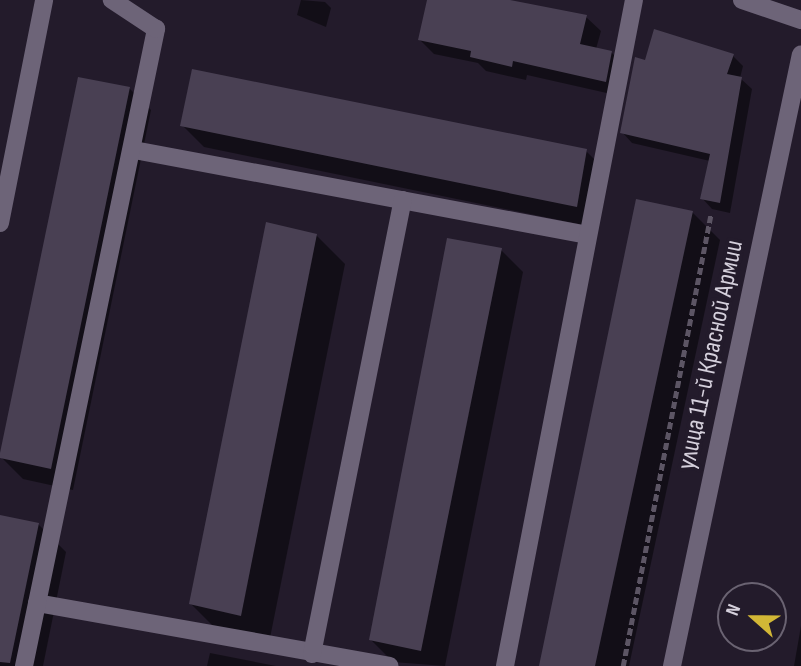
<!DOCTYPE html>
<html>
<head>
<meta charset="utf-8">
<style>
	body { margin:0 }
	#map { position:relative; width:801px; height:666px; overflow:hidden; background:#231b2b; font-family:"Sofia Sans Condensed",sans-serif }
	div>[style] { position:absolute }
	.shadow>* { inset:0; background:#0007 }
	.building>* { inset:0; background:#494053 }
	.path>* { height:4.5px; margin-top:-2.25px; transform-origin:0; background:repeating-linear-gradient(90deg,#5c5564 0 7px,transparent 0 10.5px) }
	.minor>* { height:18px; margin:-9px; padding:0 9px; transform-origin:9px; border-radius:9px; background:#6d6478 }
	span { translate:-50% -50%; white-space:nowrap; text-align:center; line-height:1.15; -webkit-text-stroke:7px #231b2b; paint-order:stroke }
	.street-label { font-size:26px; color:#d5d0dc }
	.north { position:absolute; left:717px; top:582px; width:70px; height:70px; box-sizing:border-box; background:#231b2b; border:2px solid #6a6372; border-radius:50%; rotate:291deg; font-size:19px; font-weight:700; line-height:28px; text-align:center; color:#d5d0dc }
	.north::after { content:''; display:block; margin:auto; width:24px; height:32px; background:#d2b736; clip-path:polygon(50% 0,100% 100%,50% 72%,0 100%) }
</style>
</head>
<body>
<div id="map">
	<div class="shadow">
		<div style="clip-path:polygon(301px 0,325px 2px,331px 8px,326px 27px,297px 15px)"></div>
		<div style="clip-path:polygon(429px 0,505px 0,586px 17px,601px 31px,596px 49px,612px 53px,626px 67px,620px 96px,527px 75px,526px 80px,486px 71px,478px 63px,434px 54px,420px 40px)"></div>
		<div style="clip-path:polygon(733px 56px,743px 66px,740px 78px,752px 89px,730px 213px,712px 209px,702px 198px,710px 161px,632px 143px,622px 132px,646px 62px)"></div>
		<div style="clip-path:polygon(129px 88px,151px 110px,73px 490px,23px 479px,1px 457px)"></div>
		<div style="clip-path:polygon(182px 125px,586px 151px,608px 173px,598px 228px,204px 147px)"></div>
		<div style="clip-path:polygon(692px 212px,720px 240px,629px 666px,540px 666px)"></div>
		<div style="clip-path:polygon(316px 235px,345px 264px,269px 643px,219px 632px,191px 604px)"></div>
		<div style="clip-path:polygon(501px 250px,523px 272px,445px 666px,393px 662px,371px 640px)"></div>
		<div style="clip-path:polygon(0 517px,38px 524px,66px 552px,43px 666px,0 666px)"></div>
		<div style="clip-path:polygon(801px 626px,801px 666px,794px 666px)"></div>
		<div style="clip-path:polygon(210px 653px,276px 666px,207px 666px)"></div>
	</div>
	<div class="building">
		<div style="clip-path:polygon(427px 0,510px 0,587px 15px,580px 44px,612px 51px,606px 82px,513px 61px,512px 67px,470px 57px,471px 51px,418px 40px)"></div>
		<div style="clip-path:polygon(654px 29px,734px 54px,727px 74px,742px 77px,720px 203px,700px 199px,710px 154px,620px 133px,635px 57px,645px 60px)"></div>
		<div style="clip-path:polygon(192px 69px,587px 149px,577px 207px,180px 126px)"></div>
		<div style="clip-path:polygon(78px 77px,130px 87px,51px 469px,0 458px,0 453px)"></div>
		<div style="clip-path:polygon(636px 199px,693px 211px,595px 666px,539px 666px)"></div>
		<div style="clip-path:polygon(266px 222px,317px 234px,241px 616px,189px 604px)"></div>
		<div style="clip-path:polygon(447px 238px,502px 248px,421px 651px,369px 640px)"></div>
		<div style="clip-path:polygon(0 515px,39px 523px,10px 663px,0 662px)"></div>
	</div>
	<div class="path">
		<div style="left:623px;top:666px;width:460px;rotate:-79deg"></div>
	</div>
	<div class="minor">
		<div style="left:742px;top:0;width:62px;rotate:18.7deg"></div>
		<div style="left:134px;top:150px;width:461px;rotate:10.6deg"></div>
		<div style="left:0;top:223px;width:227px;rotate:-78.8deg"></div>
		<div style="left:37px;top:603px;width:358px;rotate:10.1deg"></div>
		<div style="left:312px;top:654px;width:463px;rotate:-78.7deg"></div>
		<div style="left:24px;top:666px;width:651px;rotate:-78.29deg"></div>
		<div style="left:156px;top:29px;width:53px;rotate:-146.6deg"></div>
		<div style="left:505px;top:666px;width:678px;rotate:-79.04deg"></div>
		<div style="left:672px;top:666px;width:625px;rotate:-78.1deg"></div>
	</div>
	<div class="street-label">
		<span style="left:711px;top:355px;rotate:-78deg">улица 11-й Красной Армии</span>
	</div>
	<div class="north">N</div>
</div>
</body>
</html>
